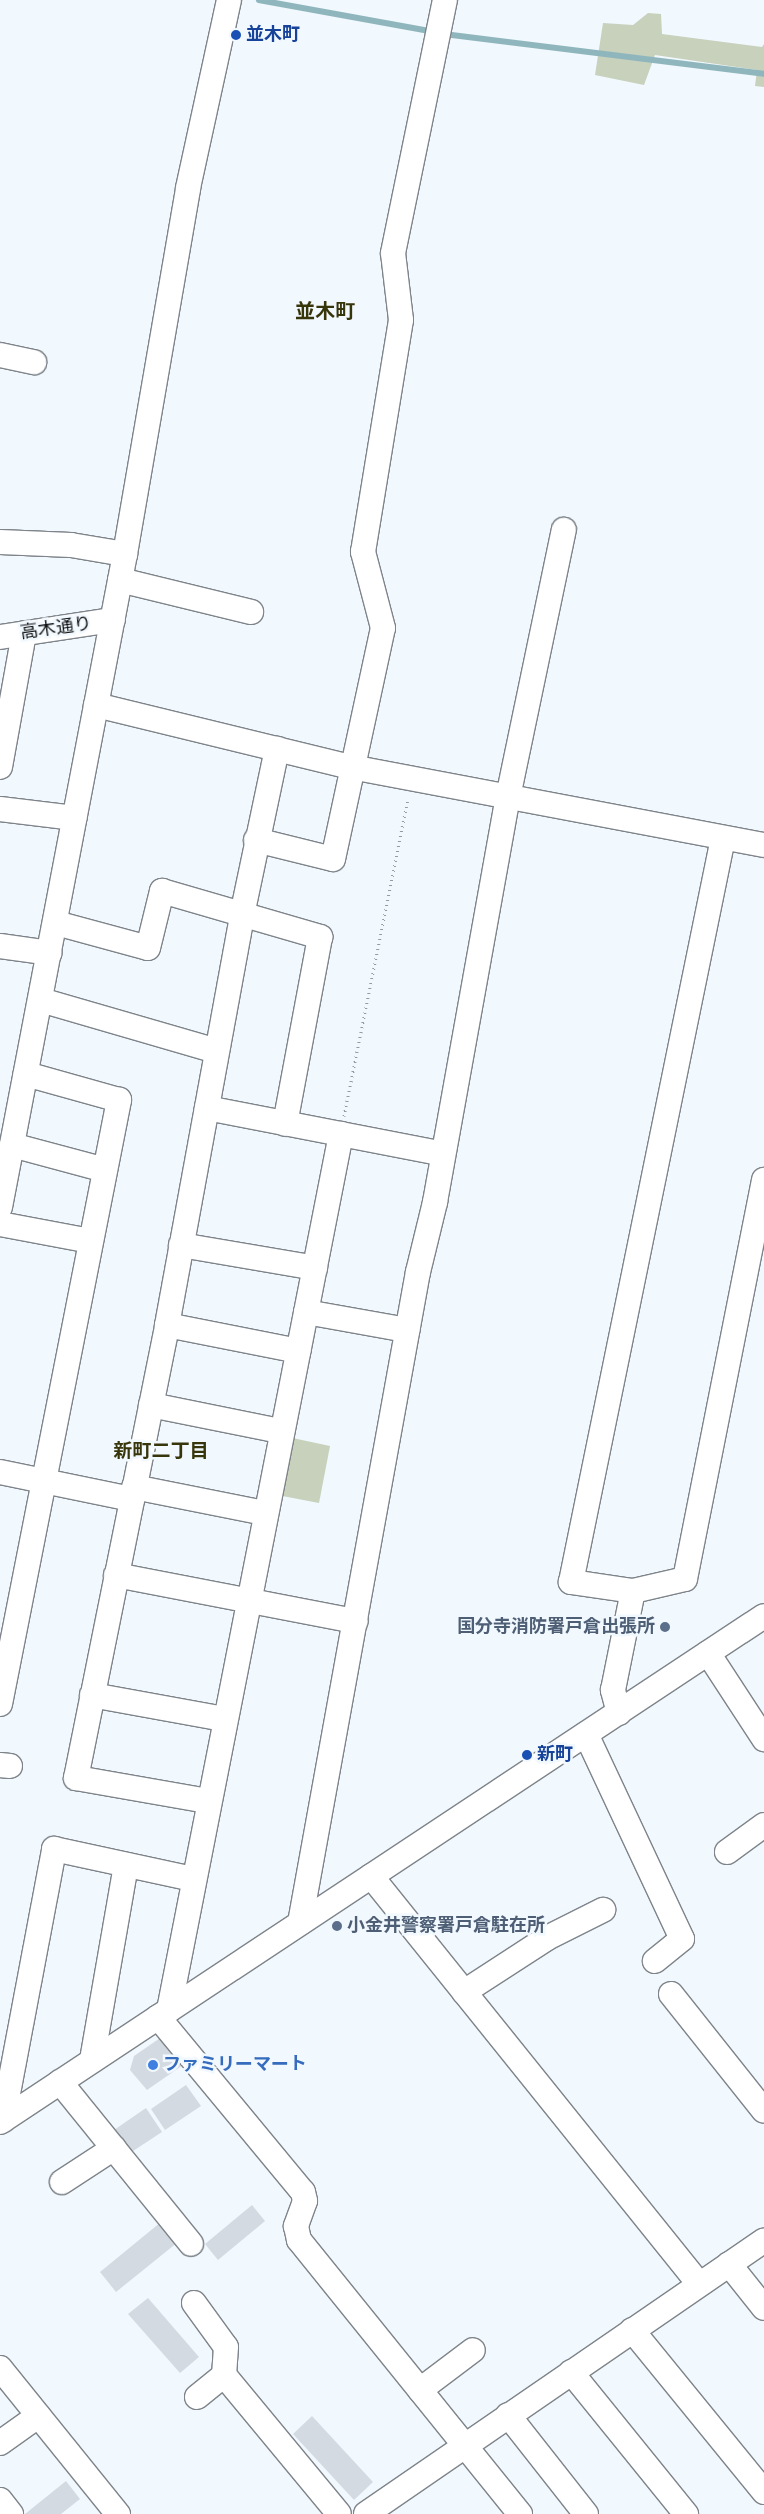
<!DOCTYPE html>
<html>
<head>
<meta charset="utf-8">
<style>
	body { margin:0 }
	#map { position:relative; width:764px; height:2514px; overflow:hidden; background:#f1f8fe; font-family:"Source Sans 3","Noto Sans JP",sans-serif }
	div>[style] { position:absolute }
	.green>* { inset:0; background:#c7d1bc }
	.stream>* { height:5.5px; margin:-2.75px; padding:0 2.75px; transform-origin:2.75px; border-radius:2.75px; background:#90b6bd }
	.building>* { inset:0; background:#d4dae1 }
	.path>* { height:3px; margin-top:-1.5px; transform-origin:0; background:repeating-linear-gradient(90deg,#969b9f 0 1px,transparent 0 5px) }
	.roads { filter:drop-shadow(1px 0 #7e848a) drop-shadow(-1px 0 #7e848a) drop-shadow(0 1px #7e848a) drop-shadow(0 -1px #7e848a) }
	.minor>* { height:24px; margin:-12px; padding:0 12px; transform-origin:12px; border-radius:12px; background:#fff }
	.dots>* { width:14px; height:14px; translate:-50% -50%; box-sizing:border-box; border:2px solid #f1f8fe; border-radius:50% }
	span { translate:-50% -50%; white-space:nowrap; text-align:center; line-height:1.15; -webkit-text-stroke:5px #f1f8fe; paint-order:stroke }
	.transit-label { font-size:18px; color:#164399; font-weight:700 }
	.left { translate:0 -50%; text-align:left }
	.street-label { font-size:18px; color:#0f1113 }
	.service-label { font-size:18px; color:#4e5e75; font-weight:700 }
	.right { translate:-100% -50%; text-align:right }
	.shop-label { font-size:18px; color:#366cbe; font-weight:700 }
	.neighbourhood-label { font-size:19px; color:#37350a; font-weight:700 }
	.quarter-label { font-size:20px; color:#37350a; font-weight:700 }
</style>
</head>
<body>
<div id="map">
	<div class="green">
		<div style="clip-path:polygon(648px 13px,661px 14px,662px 34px,762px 47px,764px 44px,764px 87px,755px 86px,757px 70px,655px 55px,644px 85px,595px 75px,603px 23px,633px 25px)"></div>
		<div style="clip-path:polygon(283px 1436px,330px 1446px,319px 1503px,272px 1494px)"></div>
	</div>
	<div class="stream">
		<div style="left:259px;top:0;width:173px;rotate:10.3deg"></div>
		<div style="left:452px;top:35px;width:314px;rotate:7.1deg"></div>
	</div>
	<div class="building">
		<div style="clip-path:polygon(163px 2036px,183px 2065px,147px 2090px,130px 2070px,134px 2056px)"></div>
		<div style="clip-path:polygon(186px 2085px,201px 2106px,165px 2130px,151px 2109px)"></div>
		<div style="clip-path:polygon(146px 2108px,162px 2132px,130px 2153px,114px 2130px)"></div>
		<div style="clip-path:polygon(252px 2205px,265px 2221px,218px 2260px,205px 2244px)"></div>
		<div style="clip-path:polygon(161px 2222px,178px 2242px,116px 2292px,100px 2272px)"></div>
		<div style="clip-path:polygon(148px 2298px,199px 2357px,180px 2373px,128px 2314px)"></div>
		<div style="clip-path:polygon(312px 2416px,373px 2482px,354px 2500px,293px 2434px)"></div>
		<div style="clip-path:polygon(66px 2481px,80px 2499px,61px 2514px,25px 2514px)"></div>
	</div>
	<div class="path">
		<div style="left:344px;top:1116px;width:323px;rotate:-78.6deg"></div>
	</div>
	<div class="roads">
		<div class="minor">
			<div style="left:0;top:355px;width:35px;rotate:12deg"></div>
			<div style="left:0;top:542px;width:71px;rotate:2.4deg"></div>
			<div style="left:71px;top:545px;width:55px;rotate:9.5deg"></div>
			<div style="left:120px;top:580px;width:135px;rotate:13.7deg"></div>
			<div style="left:0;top:637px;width:114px;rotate:-8.6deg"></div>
			<div style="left:96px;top:705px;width:262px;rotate:13.7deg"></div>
			<div style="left:351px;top:767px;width:420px;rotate:10.7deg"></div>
			<div style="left:0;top:767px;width:136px;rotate:-79.8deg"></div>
			<div style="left:0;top:809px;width:75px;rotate:6.9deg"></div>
			<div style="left:256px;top:840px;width:79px;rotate:13.9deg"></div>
			<div style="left:333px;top:859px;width:236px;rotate:-77.8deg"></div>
			<div style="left:383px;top:628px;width:79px;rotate:-104.7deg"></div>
			<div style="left:363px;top:552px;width:235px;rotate:-80.7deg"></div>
			<div style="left:401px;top:320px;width:67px;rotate:-96.8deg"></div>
			<div style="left:393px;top:253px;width:258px;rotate:-78.4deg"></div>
			<div style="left:56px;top:923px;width:95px;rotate:15.2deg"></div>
			<div style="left:148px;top:948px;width:59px;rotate:-76.2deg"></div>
			<div style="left:162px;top:891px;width:165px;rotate:16.2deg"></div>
			<div style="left:320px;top:937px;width:190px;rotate:100.6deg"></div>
			<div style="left:0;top:946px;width:50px;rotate:8deg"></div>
			<div style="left:41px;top:1000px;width:182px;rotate:16.2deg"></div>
			<div style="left:207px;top:1108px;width:240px;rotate:11deg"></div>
			<div style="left:12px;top:1145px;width:96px;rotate:15deg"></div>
			<div style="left:0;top:1207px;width:665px;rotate:-79.16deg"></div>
			<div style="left:125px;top:554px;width:371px;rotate:-80.2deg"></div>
			<div style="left:188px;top:188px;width:192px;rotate:-77.7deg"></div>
			<div style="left:0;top:1224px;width:92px;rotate:10.7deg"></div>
			<div style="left:181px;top:1245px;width:136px;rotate:9.7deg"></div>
			<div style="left:306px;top:1312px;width:103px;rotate:10.1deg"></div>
			<div style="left:167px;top:1325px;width:134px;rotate:11.2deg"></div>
			<div style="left:151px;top:1405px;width:132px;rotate:11.4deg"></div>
			<div style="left:0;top:1472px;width:135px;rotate:11.6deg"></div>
			<div style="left:134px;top:1487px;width:133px;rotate:11.3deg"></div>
			<div style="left:116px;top:1575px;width:244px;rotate:10.9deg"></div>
			<div style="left:633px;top:1591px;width:53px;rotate:-13deg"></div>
			<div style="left:685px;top:1579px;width:407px;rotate:-78.8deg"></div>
			<div style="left:708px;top:1653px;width:103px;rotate:56.9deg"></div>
			<div style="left:92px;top:1695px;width:134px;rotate:10.3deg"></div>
			<div style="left:0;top:1704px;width:616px;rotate:-78.85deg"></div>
			<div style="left:119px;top:1100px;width:97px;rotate:-164.4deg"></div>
			<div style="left:619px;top:1713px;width:24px;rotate:-105deg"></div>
			<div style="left:613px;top:1690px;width:101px;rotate:-78.6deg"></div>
			<div style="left:633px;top:1591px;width:63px;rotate:-171.7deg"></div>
			<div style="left:571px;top:1582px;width:759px;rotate:-78.45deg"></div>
			<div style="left:586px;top:1734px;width:226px;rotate:64.9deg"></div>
			<div style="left:682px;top:1939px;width:35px;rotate:141deg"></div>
			<div style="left:0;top:1765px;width:10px;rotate:6deg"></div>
			<div style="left:208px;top:1801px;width:134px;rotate:-170.1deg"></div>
			<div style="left:76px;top:1778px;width:462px;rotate:-78.6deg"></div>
			<div style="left:167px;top:1325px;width:417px;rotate:-79.6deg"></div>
			<div style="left:242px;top:915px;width:170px;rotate:-78.1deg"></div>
			<div style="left:727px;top:1852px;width:46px;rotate:-36.1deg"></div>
			<div style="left:371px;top:1876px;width:523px;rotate:51.2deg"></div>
			<div style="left:300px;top:1923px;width:662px;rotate:-79.73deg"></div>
			<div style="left:418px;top:1272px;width:72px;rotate:-76.3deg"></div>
			<div style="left:435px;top:1202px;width:412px;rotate:-79.8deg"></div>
			<div style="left:508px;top:797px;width:273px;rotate:-78.2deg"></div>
			<div style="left:464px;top:1992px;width:99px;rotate:-33deg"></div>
			<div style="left:547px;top:1938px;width:63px;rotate:-26.6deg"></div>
			<div style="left:671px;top:1994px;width:149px;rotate:51.5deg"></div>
			<div style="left:169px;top:2010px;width:893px;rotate:-78.89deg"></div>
			<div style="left:158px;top:2017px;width:227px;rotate:50.4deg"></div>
			<div style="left:303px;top:2192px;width:9px;rotate:77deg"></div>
			<div style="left:305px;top:2201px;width:27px;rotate:110deg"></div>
			<div style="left:296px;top:2226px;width:14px;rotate:78deg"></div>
			<div style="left:299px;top:2240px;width:352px;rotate:51.1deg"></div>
			<div style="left:92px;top:2060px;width:198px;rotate:-80.1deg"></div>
			<div style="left:60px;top:2082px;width:208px;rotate:51deg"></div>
			<div style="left:3px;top:2120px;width:276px;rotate:-79.3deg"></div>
			<div style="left:54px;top:1849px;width:142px;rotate:12.2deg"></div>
			<div style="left:0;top:2122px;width:916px;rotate:-33.52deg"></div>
			<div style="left:62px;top:2182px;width:62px;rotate:-33.2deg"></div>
			<div style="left:729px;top:2264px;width:56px;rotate:51.5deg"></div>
			<div style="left:194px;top:2303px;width:54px;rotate:54deg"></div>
			<div style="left:226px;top:2347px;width:28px;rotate:94deg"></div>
			<div style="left:224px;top:2375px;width:180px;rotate:50.4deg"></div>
			<div style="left:632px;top:2330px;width:209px;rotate:50.8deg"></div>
			<div style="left:0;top:2368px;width:188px;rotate:51.1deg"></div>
			<div style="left:571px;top:2372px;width:183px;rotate:51deg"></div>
			<div style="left:420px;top:2390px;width:66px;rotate:-37deg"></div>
			<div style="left:197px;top:2397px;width:35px;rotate:-39deg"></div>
			<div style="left:508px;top:2415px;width:126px;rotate:51.8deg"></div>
			<div style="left:0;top:2443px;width:47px;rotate:-35.4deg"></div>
			<div style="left:0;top:2500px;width:18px;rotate:52deg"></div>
			<div style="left:366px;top:2514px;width:483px;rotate:-34.5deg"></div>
		</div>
	</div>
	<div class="dots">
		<div style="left:236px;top:35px;background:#1a4fb4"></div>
		<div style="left:665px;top:1627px;background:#5c6f8a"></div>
		<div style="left:527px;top:1755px;background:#1a4fb4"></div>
		<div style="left:337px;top:1926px;background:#5c6f8a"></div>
		<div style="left:153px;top:2065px;background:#3f7fe0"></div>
	</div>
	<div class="transit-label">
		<span class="left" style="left:246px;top:35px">並木町</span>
		<span class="left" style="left:537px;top:1755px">新町</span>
	</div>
	<div class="street-label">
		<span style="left:56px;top:629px;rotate:-8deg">高木通り</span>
	</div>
	<div class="service-label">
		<span class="right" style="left:655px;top:1627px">国分寺消防署戸倉出張所</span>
		<span class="left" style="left:347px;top:1926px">小金井警察署戸倉駐在所</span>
	</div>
	<div class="shop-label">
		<span class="left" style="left:163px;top:2065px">ファミリーマート</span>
	</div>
	<div class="neighbourhood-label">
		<span style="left:161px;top:1452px">新町二丁目</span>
	</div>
	<div class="quarter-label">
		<span style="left:325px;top:312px">並木町</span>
	</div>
</div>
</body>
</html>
